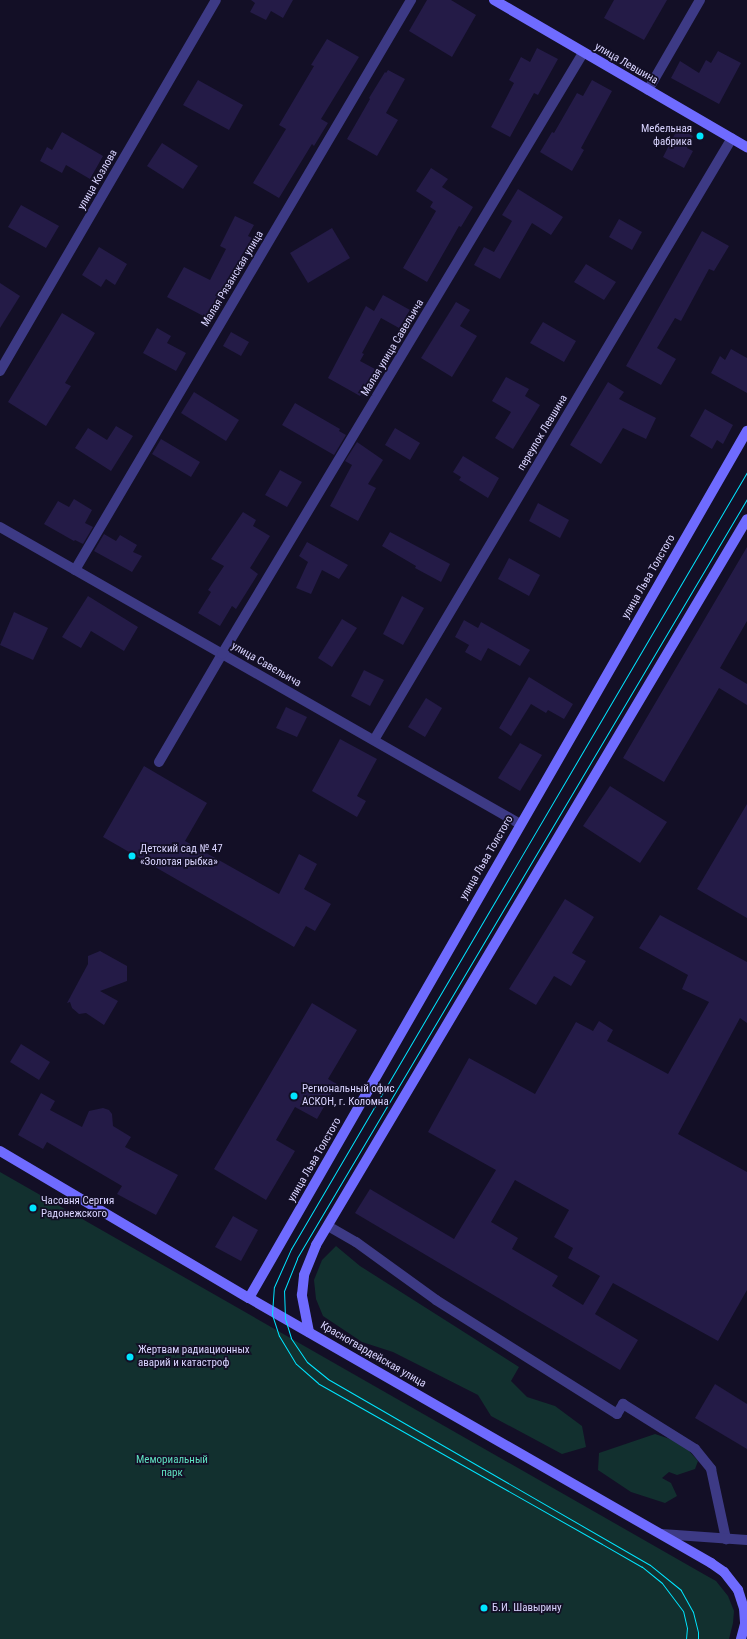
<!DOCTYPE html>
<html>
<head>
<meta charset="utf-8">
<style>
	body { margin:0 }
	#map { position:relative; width:747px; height:1639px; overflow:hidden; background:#130f26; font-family:"Roboto Condensed",sans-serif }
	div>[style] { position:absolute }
	.green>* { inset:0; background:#12302f }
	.building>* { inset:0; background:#241b47 }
	.lane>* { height:10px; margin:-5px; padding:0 5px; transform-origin:5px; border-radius:5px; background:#3d3a85 }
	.street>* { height:10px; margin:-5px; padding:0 5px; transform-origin:5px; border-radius:5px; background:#3d3a85 }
	.secondary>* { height:10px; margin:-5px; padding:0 5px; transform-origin:5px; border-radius:5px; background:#6f6bff }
	.tram>* { height:1px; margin:-0.5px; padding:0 0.5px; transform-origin:0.5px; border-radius:0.5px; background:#00e5ff }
	.dots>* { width:11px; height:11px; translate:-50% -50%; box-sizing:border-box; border:2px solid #130f26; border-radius:50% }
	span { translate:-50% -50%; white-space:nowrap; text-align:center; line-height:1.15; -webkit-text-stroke:3.5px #130f26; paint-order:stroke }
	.street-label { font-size:11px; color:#d9d4ff }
	.poi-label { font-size:11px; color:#d9d4ff }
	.right { translate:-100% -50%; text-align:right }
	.left { translate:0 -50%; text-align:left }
	.park-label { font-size:11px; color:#5fe0c0 }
</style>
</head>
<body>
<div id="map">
	<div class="green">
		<div style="clip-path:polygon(0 1172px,707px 1576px,716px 1581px,728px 1596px,734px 1611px,733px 1623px,729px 1639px,0 1639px)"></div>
		<div style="clip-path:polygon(336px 1246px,360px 1266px,519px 1367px,511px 1381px,527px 1397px,555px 1406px,582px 1426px,586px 1447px,562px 1454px,491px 1416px,478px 1395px,393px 1352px,362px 1342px,323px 1316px,316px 1299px,314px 1280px,322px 1260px)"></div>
		<div style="clip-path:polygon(655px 1434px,682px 1443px,698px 1461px,695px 1469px,677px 1475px,669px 1472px,662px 1478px,671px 1483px,677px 1496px,665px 1503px,631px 1492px,598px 1470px,599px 1453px)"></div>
	</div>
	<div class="building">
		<div style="clip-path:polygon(251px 0,293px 0,283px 18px,271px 11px,266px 20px,250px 12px,255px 3px)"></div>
		<div style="clip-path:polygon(427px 0,451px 0,476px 15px,452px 57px,409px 31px)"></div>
		<div style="clip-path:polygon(614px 0,667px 0,644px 40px,604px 18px)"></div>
		<div style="clip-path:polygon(327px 39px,359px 57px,321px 119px,328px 123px,314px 146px,312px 144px,279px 198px,253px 183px,286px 129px,279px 125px,314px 66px,311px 65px)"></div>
		<div style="clip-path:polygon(537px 48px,558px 59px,538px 95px,534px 93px,510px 137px,491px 127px,514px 83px,509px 80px,521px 57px,530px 62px)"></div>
		<div style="clip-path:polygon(718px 51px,741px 63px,719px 104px,671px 78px,680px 61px,699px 73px,706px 60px,711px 63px)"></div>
		<div style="clip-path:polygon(388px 70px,405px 79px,386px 113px,398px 120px,377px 156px,347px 139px,370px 99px,369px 98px,385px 72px,386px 73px)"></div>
		<div style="clip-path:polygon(198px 80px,243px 105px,229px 130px,183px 105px)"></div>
		<div style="clip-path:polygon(592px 80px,612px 91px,581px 148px,584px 150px,572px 171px,540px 152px,552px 132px,554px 133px,577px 93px,583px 96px)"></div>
		<div style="clip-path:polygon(678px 128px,693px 136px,687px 148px,693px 151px,684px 168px,663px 157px)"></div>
		<div style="clip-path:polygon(62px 132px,103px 156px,90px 179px,66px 165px,62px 173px,40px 161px,47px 147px,52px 150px)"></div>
		<div style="clip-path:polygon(162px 143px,198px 166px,183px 189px,147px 166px)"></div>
		<div style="clip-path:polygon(431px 168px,448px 179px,442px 187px,473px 207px,461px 227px,459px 226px,427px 282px,403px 268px,436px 211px,430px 207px,433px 202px,416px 191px)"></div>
		<div style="clip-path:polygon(518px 189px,563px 217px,551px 235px,532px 223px,500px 279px,474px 265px,484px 247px,494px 252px,512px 221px,502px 215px)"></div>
		<div style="clip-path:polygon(21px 205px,59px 226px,46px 248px,8px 227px)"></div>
		<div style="clip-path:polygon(235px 216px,254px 225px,248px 236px,256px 240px,231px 288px,229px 287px,211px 320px,167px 297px,184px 267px,210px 280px,226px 249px,220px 246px)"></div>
		<div style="clip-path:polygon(619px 219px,642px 232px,632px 250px,609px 237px)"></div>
		<div style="clip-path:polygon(332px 228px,350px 258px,308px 283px,290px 253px)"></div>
		<div style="clip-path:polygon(702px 231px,729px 246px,714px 271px,709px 269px,681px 321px,675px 318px,657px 348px,676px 359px,661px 385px,626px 366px)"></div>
		<div style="clip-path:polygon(99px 247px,127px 264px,115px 285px,106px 279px,101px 287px,82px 275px)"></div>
		<div style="clip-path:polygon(586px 264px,616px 282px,604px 300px,574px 282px)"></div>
		<div style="clip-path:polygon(0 283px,20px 296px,0 328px)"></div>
		<div style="clip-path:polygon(383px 295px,410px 310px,399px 328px,381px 318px,362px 353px,364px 354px,360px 361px,375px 369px,360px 396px,328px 378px,366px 306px,374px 311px)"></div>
		<div style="clip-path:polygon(456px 302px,470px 310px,460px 326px,477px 336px,452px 377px,421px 358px)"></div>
		<div style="clip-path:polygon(62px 313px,95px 333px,65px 383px,71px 386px,46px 426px,8px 402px)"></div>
		<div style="clip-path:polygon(543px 322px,576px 341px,564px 362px,530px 343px)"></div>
		<div style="clip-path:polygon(157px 328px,171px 336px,167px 343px,186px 353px,176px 371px,143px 353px)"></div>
		<div style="clip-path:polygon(231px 332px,249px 342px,241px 356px,223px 346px)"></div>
		<div style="clip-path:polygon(731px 349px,747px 358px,747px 393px,711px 373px,720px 356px,725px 360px)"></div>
		<div style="clip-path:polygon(506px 377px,529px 389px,525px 396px,540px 405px,513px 449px,495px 438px,511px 412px,492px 401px)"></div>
		<div style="clip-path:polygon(608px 382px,624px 392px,619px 399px,656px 418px,646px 439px,623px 428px,601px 464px,570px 445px)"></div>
		<div style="clip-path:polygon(194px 392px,239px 420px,226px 441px,181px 413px)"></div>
		<div style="clip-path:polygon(295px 403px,340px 429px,339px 431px,346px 435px,334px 455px,282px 425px)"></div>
		<div style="clip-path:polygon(705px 409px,733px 425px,723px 444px,717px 440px,712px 449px,690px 436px)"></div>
		<div style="clip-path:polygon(116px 426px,133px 436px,111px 471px,75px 448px,88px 428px,107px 440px)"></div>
		<div style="clip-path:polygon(395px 428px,420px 443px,410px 460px,385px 445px)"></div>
		<div style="clip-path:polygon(161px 439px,200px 462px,191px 477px,152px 454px)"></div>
		<div style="clip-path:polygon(357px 442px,383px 460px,368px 484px,376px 488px,358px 521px,330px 506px,352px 465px,345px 461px)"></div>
		<div style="clip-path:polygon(463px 456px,499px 478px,488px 498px,459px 480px,461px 477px,453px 472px)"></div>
		<div style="clip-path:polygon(280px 470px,302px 482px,287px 507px,265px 495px)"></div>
		<div style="clip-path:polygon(74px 499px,92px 510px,85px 523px,93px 527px,83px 544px,75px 540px,74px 541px,44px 524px,58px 501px,69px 507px)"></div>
		<div style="clip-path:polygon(538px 503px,569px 520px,560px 538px,529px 521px)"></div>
		<div style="clip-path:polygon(243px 512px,256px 520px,253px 526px,270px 536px,250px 568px,258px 574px,236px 609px,232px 606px,220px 626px,198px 613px,211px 592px,208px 590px,224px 566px,211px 559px)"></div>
		<div style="clip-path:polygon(390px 532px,450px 564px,441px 582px,415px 568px,416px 566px,382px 546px)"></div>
		<div style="clip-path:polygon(104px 534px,116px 541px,120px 535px,137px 545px,133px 552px,142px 556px,132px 572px,94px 551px)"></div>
		<div style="clip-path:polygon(307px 542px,348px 565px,339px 579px,322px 570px,311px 594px,296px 588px,308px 562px,299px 556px)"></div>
		<div style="clip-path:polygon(747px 547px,747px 621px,720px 668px,747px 684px,747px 705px,719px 688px,664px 782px,623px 758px)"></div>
		<div style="clip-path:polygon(509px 558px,540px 575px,529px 596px,498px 579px)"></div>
		<div style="clip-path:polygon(88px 596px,138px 627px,124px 651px,91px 631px,81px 648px,62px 637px)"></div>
		<div style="clip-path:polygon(402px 596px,424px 608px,403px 645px,383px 634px)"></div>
		<div style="clip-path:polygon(14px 612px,48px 628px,33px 660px,0 645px)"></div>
		<div style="clip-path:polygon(342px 619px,357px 628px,332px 667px,318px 658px)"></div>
		<div style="clip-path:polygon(464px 620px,478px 628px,481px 622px,530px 650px,520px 666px,488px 648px,481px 661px,465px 652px,469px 645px,455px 637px)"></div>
		<div style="clip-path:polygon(364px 670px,384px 680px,370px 706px,351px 696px)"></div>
		<div style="clip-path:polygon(529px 677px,573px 704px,564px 719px,548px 710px,546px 713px,531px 704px,511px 736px,499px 728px)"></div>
		<div style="clip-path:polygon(426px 698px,442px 708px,425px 737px,408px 727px)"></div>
		<div style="clip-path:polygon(286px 707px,307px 717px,297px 737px,276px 728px)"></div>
		<div style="clip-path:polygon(340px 739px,377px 759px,357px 796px,366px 801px,357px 817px,312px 791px)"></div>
		<div style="clip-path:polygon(520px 743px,542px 755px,520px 791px,498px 778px)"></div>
		<div style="clip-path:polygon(144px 766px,207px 803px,185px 841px,279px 894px,299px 854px,317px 864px,304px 889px,331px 904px,315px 931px,306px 926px,294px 947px,103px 837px)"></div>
		<div style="clip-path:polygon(610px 786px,667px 822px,640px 863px,583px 826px)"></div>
		<div style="clip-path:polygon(747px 804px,747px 918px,697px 889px)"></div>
		<div style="clip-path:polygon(565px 899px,594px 917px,572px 953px,586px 961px,571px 986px,554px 976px,536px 1005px,509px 989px)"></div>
		<div style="clip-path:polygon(evenodd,660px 915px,747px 962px,747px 1023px,740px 1018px,678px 1134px,747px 1172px,747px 1290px,718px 1341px,613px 1283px,595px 1314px,638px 1340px,620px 1370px,355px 1213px,370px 1189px,454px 1239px,496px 1170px,428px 1132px,469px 1058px,535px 1094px,576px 1022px,593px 1031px,599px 1021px,613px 1030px,607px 1041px,668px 1074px,709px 1002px,682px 989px,688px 975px,639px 948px,660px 915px,515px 1180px,569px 1210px,554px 1237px,573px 1248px,568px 1258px,600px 1276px,583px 1305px,552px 1286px,558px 1276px,512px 1249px,518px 1238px,491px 1222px,515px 1180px)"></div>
		<div style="clip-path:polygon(100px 951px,127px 966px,127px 981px,100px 991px,118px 1001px,104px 1025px,86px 1013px,79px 1014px,72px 1008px,70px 1002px,67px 1003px,88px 964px,88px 956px)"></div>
		<div style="clip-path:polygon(312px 1003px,357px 1030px,328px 1079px,337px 1084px,317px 1119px,295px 1107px,276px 1140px,295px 1151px,266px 1200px,214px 1169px)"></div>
		<div style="clip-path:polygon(21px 1044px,50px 1062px,39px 1080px,10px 1062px)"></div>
		<div style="clip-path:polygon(41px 1093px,55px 1101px,50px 1110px,82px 1127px,89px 1111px,103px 1108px,109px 1110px,112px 1114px,113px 1126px,131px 1137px,125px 1147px,178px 1175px,156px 1215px,117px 1194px,122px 1186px,47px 1142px,43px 1149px,18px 1135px)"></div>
		<div style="clip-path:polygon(233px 1216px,258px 1230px,241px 1261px,215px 1247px)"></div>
		<div style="clip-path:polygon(715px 1384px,747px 1404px,747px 1449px,695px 1418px)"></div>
	</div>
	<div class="lane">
		<div style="left:648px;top:90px;width:104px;rotate:-60deg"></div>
		<div style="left:159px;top:762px;width:125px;rotate:-59.7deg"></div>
		<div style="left:328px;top:1226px;width:32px;rotate:30deg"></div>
		<div style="left:356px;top:1242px;width:99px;rotate:35.9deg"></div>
		<div style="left:436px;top:1300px;width:214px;rotate:32.2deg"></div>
		<div style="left:617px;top:1414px;width:12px;rotate:-59deg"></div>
		<div style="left:623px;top:1404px;width:85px;rotate:32deg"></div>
		<div style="left:695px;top:1449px;width:26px;rotate:51deg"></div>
		<div style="left:711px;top:1469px;width:72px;rotate:77.9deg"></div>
	</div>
	<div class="street">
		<div style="left:0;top:371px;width:429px;rotate:-59.8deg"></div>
		<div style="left:0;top:527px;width:599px;rotate:29.73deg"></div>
		<div style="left:75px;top:570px;width:662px;rotate:-59.48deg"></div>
		<div style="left:222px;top:654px;width:701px;rotate:-59.01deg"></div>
		<div style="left:374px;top:740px;width:700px;rotate:-59.26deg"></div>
		<div style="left:662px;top:1534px;width:85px;rotate:4deg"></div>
	</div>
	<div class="secondary">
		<div style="left:494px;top:0;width:293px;rotate:30.2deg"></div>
		<div style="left:0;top:1151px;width:289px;rotate:30.6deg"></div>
		<div style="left:249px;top:1298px;width:533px;rotate:29.84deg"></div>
		<div style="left:711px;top:1563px;width:16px;rotate:35deg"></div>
		<div style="left:724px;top:1572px;width:23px;rotate:52deg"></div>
		<div style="left:738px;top:1590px;width:19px;rotate:72deg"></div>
		<div style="left:744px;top:1608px;width:16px;rotate:86deg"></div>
		<div style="left:745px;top:1624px;width:16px;rotate:105deg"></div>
		<div style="left:249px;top:1298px;width:1000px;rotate:-60.13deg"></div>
		<div style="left:309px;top:1332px;width:38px;rotate:-101deg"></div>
		<div style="left:302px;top:1295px;width:20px;rotate:-84deg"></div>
		<div style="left:304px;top:1275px;width:32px;rotate:-68deg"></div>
		<div style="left:316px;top:1245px;width:844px;rotate:-59.3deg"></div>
	</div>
	<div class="tram">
		<div style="left:686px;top:1639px;width:11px;rotate:-85deg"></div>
		<div style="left:687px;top:1628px;width:17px;rotate:-103deg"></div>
		<div style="left:683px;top:1611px;width:35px;rotate:-127deg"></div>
		<div style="left:662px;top:1583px;width:26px;rotate:-141deg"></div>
		<div style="left:642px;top:1567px;width:46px;rotate:-150.1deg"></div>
		<div style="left:602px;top:1544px;width:326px;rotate:-150.5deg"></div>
		<div style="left:318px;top:1383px;width:29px;rotate:-139deg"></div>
		<div style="left:296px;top:1364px;width:33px;rotate:-121deg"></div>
		<div style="left:279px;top:1336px;width:23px;rotate:-108deg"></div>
		<div style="left:272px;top:1314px;width:27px;rotate:-86deg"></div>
		<div style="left:274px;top:1287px;width:42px;rotate:-65.9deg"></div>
		<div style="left:291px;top:1249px;width:901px;rotate:-59.59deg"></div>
		<div style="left:698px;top:1639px;width:7px;rotate:-90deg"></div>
		<div style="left:698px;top:1632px;width:21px;rotate:-104deg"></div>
		<div style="left:693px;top:1612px;width:25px;rotate:-119deg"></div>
		<div style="left:681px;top:1590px;width:40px;rotate:-141deg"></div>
		<div style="left:650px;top:1565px;width:372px;rotate:-150deg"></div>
		<div style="left:328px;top:1379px;width:27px;rotate:-141deg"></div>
		<div style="left:307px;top:1362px;width:29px;rotate:-124deg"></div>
		<div style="left:291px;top:1338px;width:21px;rotate:-107deg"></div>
		<div style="left:285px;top:1318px;width:27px;rotate:-92deg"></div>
		<div style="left:284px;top:1291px;width:35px;rotate:-68deg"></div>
		<div style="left:297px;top:1258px;width:882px;rotate:-59.34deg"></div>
	</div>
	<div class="dots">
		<div style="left:700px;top:136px;background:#00e5ff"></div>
		<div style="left:132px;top:856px;background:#00e5ff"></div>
		<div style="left:294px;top:1096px;background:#00e5ff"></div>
		<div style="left:33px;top:1208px;background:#00e5ff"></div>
		<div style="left:130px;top:1357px;background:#00e5ff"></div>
		<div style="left:484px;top:1608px;background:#00e5ff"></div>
	</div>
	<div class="street-label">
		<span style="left:626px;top:64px;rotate:30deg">улица Левшина</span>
		<span style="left:98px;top:180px;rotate:-60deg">улица Козлова</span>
		<span style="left:233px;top:279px;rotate:-59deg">Малая Рязанская улица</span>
		<span style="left:393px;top:348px;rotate:-59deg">Малая улица Савельича</span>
		<span style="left:543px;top:433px;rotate:-59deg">переулок Левшина</span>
		<span style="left:649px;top:577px;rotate:-60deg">улица Льва Толстого</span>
		<span style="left:266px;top:665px;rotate:30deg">улица Савельича</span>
		<span style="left:487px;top:858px;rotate:-60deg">улица Льва Толстого</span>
		<span style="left:315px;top:1160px;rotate:-60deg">улица Льва Толстого</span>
		<span style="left:373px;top:1355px;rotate:30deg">Красногвардейская улица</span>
	</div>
	<div class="poi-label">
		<span class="right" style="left:692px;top:136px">Мебельная<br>фабрика</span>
		<span class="left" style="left:140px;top:856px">Детский сад № 47<br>«Золотая рыбка»</span>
		<span class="left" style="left:302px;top:1096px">Региональный офис<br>АСКОН, г. Коломна</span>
		<span class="left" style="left:41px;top:1208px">Часовня Сергия<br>Радонежского</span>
		<span class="left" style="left:138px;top:1357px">Жертвам радиационных<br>аварий и катастроф</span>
		<span class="left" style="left:492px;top:1608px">Б.И. Шавырину</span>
	</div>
	<div class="park-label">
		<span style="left:172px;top:1467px">Мемориальный<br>парк</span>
	</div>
</div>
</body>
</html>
